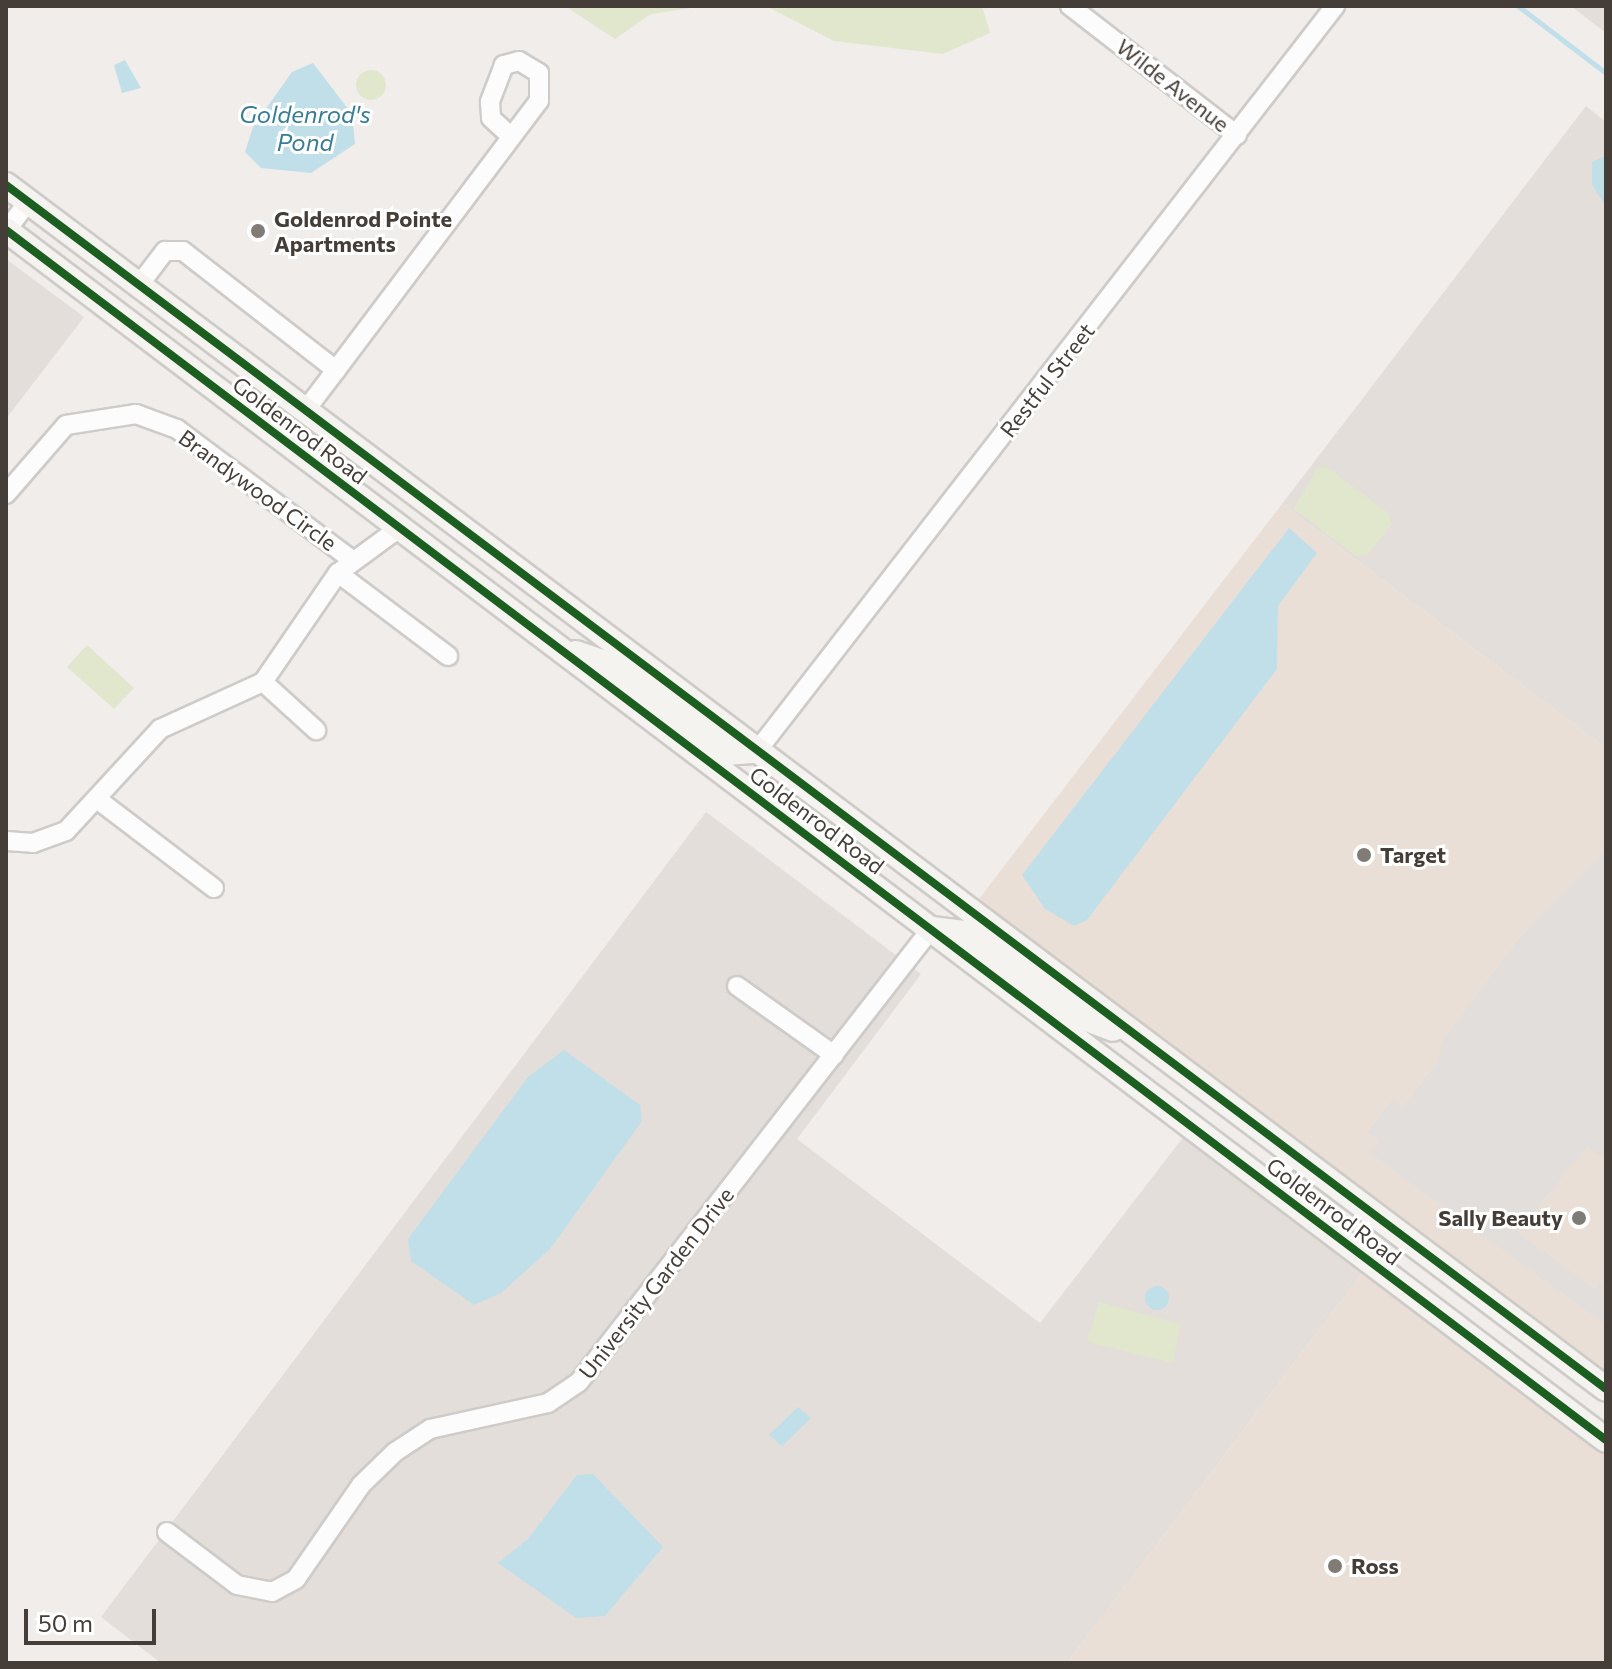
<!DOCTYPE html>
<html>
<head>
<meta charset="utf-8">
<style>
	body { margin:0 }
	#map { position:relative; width:1612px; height:1669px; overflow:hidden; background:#f0edea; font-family:Commissioner,sans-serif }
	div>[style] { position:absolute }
	.residential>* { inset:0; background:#e3ded9 }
	.commercial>* { inset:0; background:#eadfd7 }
	.green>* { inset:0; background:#e1e7cd }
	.round { border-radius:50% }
	.parking>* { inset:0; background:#e1dedb }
	.water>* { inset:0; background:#c0dfe9 }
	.stream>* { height:5px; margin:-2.5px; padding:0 2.5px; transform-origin:2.5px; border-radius:2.5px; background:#c0dfe9 }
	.roads { filter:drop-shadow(2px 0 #cecbc8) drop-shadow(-2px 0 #cecbc8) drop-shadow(0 2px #cecbc8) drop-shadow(0 -2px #cecbc8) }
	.street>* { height:18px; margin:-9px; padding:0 9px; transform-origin:9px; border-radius:9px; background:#fdfcfc }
	.secondary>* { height:24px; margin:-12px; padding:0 12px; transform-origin:12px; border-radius:12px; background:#f5f3f0 }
	.cycleway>* { height:8px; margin:-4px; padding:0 4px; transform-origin:4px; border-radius:4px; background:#1b5e20 }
	.dots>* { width:22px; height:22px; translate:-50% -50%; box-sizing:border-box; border:4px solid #fff; border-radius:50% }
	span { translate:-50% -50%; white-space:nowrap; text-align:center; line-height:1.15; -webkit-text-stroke:6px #fff; paint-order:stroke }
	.street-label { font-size:22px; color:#453d37 }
	.poi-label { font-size:22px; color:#453d37; font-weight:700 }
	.left { translate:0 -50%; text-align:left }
	.right { translate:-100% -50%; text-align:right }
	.water-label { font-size:24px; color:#397d95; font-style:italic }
	.frame { position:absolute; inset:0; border:8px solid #453d37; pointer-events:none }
	.scale { position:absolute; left:24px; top:1609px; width:132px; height:36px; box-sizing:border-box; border:4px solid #453d37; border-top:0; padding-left:10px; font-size:24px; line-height:28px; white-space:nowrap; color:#453d37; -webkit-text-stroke:6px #fff; paint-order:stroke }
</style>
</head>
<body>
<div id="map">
	<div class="residential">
		<div style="clip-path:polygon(1571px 6px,1606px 6px,1606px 33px)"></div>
		<div style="clip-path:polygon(1586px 106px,1606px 122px,1606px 748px,1282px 504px)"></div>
		<div style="clip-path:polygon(6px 259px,84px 317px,6px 419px)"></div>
		<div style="clip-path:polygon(706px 812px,921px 974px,797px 1139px,1040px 1323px,1188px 1131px,1366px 1268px,1067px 1663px,161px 1663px,101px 1617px)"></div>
	</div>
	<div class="commercial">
		<div style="clip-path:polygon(1282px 504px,1606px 748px,1606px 1387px,972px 908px)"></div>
		<div style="clip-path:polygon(1366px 1268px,1606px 1446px,1606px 1663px,1067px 1663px)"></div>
	</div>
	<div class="green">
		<div style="clip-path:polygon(565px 6px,704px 6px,651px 14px,615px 39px)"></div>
		<div style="clip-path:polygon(766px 6px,982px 6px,990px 33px,943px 54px,834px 41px)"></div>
		<div class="round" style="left:356px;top:70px;width:30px;height:30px"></div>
		<div style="clip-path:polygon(1327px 467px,1389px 514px,1392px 524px,1367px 555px,1356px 556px,1294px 509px,1317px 468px)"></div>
		<div style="clip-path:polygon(87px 645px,134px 688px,114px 709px,67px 667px)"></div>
		<div style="clip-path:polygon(1099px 1302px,1180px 1324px,1173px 1363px,1087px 1342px)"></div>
	</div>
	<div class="parking">
		<div style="clip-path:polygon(1606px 850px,1606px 1160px,1588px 1147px,1517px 1232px,1595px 1289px,1606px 1276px,1606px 1325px,1370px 1153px,1380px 1141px,1368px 1132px,1392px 1100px,1402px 1108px,1438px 1062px,1444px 1038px,1528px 928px)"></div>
	</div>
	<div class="water">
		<div style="clip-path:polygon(125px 60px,141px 88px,122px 93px,114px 65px)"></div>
		<div style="clip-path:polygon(313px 63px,352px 114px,355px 144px,311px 173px,261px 168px,245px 152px,253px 127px,292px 72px)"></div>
		<div style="clip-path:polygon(1606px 156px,1606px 206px,1592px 185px,1592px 162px)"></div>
		<div style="clip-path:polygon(1289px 528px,1317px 553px,1278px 606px,1277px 669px,1087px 920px,1074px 926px,1045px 909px,1022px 875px)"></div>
		<div style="clip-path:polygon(564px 1050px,640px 1105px,642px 1121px,550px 1249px,501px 1293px,474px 1305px,411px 1261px,408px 1239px,528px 1077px)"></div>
		<div class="round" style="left:1145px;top:1286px;width:24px;height:24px"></div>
		<div style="clip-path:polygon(798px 1407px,811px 1418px,782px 1446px,769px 1435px)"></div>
		<div style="clip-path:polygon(593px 1474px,663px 1547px,605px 1616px,576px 1618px,498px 1563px,528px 1539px,577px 1475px)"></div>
	</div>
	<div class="stream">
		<div style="left:1518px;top:6px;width:111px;rotate:37.3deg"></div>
	</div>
	<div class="roads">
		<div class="street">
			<div style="left:1070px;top:6px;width:211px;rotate:37.7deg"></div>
			<div style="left:6px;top:231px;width:36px;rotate:-53deg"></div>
			<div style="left:139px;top:285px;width:43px;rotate:-52.6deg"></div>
			<div style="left:165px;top:251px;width:18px"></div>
			<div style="left:183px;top:251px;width:194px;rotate:37.9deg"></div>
			<div style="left:336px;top:370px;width:51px;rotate:127.1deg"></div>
			<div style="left:336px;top:370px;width:337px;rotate:-53deg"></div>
			<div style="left:539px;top:101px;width:28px;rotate:-90deg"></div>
			<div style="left:539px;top:73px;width:23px;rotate:-149deg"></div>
			<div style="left:519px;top:61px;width:16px;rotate:165deg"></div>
			<div style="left:504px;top:65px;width:40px;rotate:111deg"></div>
			<div style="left:490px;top:102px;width:16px;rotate:86deg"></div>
			<div style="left:491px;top:118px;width:26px;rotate:43deg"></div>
			<div style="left:6px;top:494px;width:91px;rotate:-49deg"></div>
			<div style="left:66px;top:425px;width:71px;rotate:-8.9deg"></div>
			<div style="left:136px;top:414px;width:44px;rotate:20.1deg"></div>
			<div style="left:177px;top:429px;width:217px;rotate:36.8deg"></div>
			<div style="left:338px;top:573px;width:138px;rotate:37deg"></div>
			<div style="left:263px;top:682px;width:72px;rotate:42.2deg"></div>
			<div style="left:757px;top:751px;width:943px;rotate:-52.19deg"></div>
			<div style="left:97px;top:799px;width:147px;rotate:37.3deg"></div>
			<div style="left:6px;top:841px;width:27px;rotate:4deg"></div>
			<div style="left:33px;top:843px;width:35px;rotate:-20deg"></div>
			<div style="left:66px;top:831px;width:139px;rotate:-47.3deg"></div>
			<div style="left:160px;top:729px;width:113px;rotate:-24.5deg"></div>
			<div style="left:263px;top:682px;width:132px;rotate:-55.5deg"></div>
			<div style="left:338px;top:573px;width:76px;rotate:-36.4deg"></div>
			<div style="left:737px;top:986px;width:119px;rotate:35.4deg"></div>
			<div style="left:1269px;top:1184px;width:38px;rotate:-50deg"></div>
			<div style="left:167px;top:1532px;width:88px;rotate:37.1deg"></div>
			<div style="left:237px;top:1585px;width:36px;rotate:11deg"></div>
			<div style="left:272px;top:1592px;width:27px;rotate:-28deg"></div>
			<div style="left:296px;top:1579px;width:114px;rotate:-55.3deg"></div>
			<div style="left:361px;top:1485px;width:47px;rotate:-44.1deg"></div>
			<div style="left:395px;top:1452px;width:42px;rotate:-33.3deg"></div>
			<div style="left:430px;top:1429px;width:121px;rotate:-12.4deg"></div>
			<div style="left:548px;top:1403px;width:37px;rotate:-34deg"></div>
			<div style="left:579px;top:1382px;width:574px;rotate:-52.15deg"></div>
		</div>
		<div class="secondary">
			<div style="left:6px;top:185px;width:2002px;rotate:36.96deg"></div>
			<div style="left:6px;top:230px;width:2006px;rotate:37.1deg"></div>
			<div style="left:576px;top:653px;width:37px;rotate:19deg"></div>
			<div style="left:611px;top:665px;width:144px;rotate:37.7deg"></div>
			<div style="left:725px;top:753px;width:32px;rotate:-4deg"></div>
			<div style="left:932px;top:929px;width:34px;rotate:7deg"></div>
			<div style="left:966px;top:933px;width:143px;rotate:35.9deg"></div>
			<div style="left:1082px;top:1017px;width:33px;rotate:21deg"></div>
		</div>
	</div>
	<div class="cycleway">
		<div style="left:6px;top:185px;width:2002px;rotate:36.96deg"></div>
		<div style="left:6px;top:230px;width:2006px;rotate:37.1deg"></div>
	</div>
	<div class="dots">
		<div style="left:258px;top:231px;background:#817b76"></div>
		<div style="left:1364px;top:855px;background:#817b76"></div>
		<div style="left:1579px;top:1218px;background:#817b76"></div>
		<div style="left:1335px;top:1566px;background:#817b76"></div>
	</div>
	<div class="street-label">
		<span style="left:1173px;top:85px;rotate:38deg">Wilde Avenue</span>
		<span style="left:1047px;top:380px;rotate:-52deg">Restful Street</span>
		<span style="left:300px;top:430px;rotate:37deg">Goldenrod Road</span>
		<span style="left:258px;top:490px;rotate:36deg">Brandywood Circle</span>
		<span style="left:817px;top:820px;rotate:37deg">Goldenrod Road</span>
		<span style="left:1334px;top:1211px;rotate:37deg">Goldenrod Road</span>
		<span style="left:656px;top:1283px;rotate:-52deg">University Garden Drive</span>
	</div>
	<div class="poi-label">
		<span class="left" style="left:274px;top:231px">Goldenrod Pointe<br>Apartments</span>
		<span class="left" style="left:1380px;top:855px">Target</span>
		<span class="right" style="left:1563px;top:1218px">Sally Beauty</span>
		<span class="left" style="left:1351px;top:1566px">Ross</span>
	</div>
	<div class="water-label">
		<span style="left:305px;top:128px">Goldenrod's<br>Pond</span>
	</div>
	<div class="frame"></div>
	<div class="scale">50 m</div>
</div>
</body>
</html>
